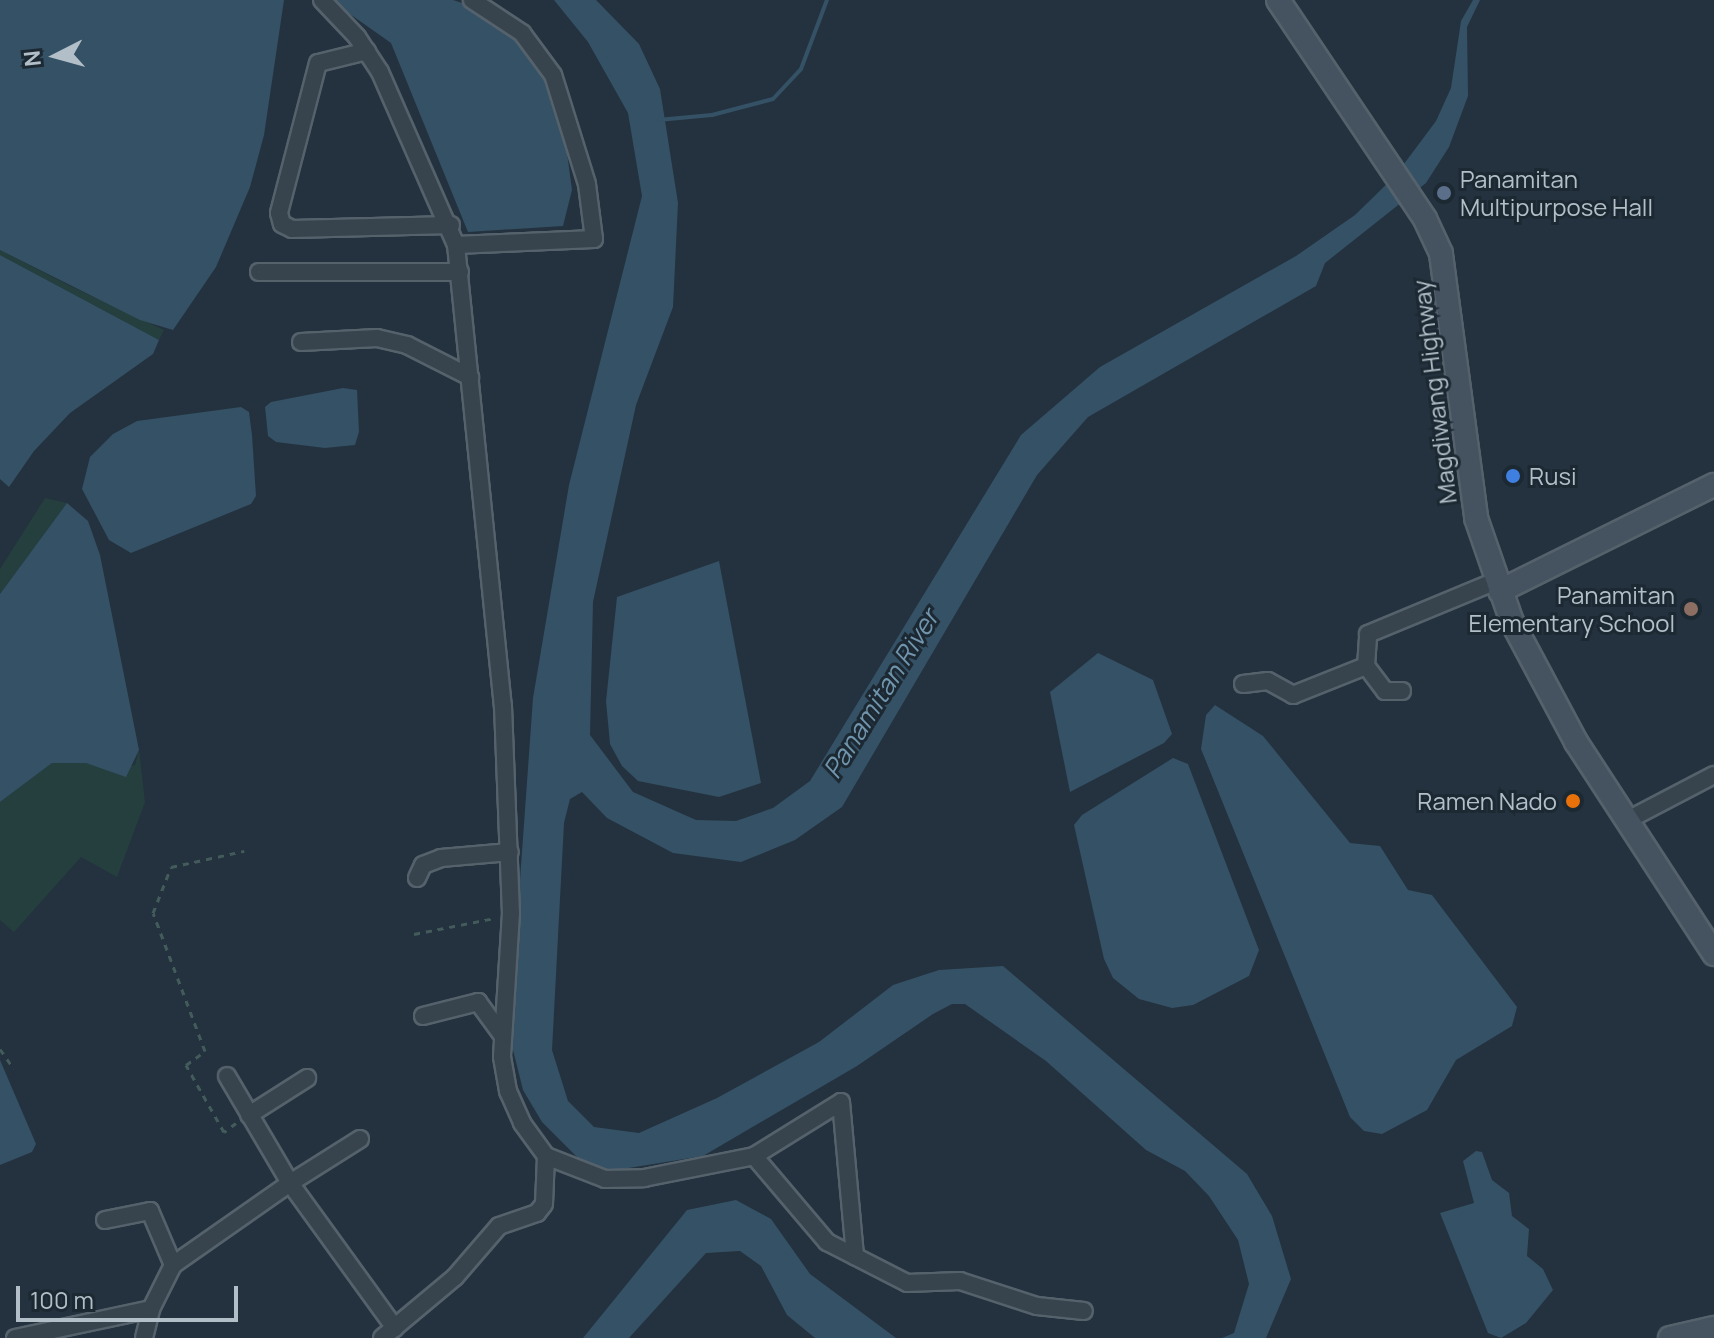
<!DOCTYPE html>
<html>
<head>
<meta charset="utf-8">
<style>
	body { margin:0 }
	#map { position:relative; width:1714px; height:1338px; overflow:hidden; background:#23323e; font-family:Manrope,sans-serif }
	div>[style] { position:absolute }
	.green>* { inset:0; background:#253f3e }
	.water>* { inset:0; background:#355165 }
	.stream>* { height:4px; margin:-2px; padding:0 2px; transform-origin:2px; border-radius:2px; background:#355165 }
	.path>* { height:3px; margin-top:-1.5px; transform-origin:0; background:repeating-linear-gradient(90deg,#435b5a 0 6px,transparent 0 12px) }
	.roads { filter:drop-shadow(2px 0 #55626c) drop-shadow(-2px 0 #55626c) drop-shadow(0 2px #55626c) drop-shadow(0 -2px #55626c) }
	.street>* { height:16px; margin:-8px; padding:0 8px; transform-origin:8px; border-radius:8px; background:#37444e }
	.secondary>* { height:22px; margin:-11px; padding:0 11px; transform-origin:11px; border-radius:11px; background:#455361 }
	.dots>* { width:22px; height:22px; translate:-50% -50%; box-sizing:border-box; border:4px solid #1c2933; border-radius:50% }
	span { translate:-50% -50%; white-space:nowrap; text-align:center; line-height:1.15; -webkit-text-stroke:6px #1c2933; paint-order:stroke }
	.poi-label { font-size:24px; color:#b2bfc9 }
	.left { translate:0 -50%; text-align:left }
	.right { translate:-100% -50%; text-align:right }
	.street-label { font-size:24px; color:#b2bfc9 }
	.water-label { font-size:26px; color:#7195ad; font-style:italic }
	.north { position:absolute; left:16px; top:16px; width:80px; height:80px; -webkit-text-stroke:6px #1c2933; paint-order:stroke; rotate:264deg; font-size:22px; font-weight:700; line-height:32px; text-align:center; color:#b2bfc9 }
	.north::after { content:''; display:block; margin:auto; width:28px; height:36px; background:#b2bfc9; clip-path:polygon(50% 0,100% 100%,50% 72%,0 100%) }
	.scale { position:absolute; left:16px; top:1286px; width:222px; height:36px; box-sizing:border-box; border:4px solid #b2bfc9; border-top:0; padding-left:10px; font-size:24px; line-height:28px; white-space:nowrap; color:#b2bfc9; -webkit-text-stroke:6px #1c2933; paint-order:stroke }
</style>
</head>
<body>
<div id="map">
	<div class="green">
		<div style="clip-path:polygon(0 250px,68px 285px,164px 330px,159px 340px,0 255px)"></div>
		<div style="clip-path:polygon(45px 498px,67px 503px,0 594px,0 569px)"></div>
		<div style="clip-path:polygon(139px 750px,145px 802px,117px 877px,81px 857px,14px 932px,0 920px,0 802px,52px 763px,86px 763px,115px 770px,135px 765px)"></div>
	</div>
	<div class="water">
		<div style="clip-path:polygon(0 0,284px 0,264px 135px,250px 187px,216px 267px,173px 330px,140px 320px,0 250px)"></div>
		<div style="clip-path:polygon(330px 0,453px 0,490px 12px,546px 77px,566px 145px,572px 190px,563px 226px,468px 232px,391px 43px)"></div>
		<div style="clip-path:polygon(554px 0,596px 0,639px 44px,660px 89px,678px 203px,673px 307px,636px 405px,593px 602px,590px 735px,633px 792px,696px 820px,736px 821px,773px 808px,810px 781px,1021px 435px,1100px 367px,1296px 256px,1355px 215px,1395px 176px,1436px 121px,1451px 88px,1461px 21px,1473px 0,1480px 0,1467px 27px,1468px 96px,1449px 147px,1426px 183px,1325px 263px,1316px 286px,1088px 417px,1037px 475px,842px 807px,795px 840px,741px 862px,673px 853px,607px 818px,582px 792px,570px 799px,564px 823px,552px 1050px,568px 1101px,594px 1127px,639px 1133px,717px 1098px,819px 1042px,893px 985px,939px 970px,1003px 966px,1247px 1174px,1272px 1216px,1291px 1279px,1266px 1338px,1222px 1338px,1234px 1333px,1249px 1284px,1238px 1240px,1209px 1196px,1185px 1171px,1146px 1150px,1046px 1061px,965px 1004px,952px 1004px,933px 1014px,857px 1066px,703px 1156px,610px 1171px,584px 1164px,542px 1122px,523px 1090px,509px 1034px,533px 698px,569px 485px,642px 196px,628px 113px,588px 42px)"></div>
		<div style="clip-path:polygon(0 255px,159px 340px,153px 354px,70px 413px,34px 451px,9px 487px,0 479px)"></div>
		<div style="clip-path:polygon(343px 388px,357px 390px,359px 432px,355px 445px,325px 448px,276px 442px,268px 436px,265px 407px,271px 402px)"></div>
		<div style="clip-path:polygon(241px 407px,249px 412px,252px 435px,256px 496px,251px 504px,131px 553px,109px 540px,82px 489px,90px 457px,113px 434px,137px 421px)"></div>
		<div style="clip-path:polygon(67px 503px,88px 521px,100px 555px,139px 750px,126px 777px,86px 763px,52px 763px,0 802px,0 594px)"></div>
		<div style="clip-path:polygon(719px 561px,761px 783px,719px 797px,638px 781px,622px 766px,610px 744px,606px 701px,617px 597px)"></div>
		<div style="clip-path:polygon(1098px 653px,1153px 680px,1172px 734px,1164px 743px,1070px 792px,1050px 692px)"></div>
		<div style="clip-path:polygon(1215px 705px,1263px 736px,1350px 843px,1380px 846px,1408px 890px,1432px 895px,1517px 1007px,1512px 1026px,1456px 1060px,1427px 1110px,1382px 1134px,1364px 1131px,1350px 1117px,1201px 749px,1206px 715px)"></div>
		<div style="clip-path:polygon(1173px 758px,1188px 764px,1259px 950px,1249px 976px,1193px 1005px,1172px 1008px,1139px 999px,1113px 978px,1104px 959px,1074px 825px,1082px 815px)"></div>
		<div style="clip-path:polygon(0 1060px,36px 1144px,32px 1152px,0 1165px)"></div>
		<div style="clip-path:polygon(1476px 1151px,1482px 1152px,1492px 1180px,1509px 1193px,1512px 1216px,1529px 1229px,1527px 1256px,1543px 1269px,1553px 1290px,1526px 1323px,1501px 1338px,1488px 1333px,1440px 1213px,1474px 1203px,1463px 1161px)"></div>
		<div style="clip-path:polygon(736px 1200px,771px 1219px,810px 1274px,896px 1338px,815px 1338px,787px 1315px,761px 1266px,740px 1251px,706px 1253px,629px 1338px,583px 1338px,687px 1210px)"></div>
	</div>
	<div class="stream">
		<div style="left:658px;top:120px;width:54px;rotate:-5.3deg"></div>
		<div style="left:712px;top:115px;width:63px;rotate:-14.7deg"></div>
		<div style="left:773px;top:99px;width:41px;rotate:-47deg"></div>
		<div style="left:801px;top:69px;width:74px;rotate:-69.4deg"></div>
	</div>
	<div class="path">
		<div style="left:414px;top:934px;width:83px;rotate:-11.2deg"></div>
		<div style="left:0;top:1049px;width:24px;rotate:55deg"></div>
		<div style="left:236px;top:1123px;width:15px;rotate:143deg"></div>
		<div style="left:224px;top:1132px;width:77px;rotate:-119.6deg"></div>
		<div style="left:186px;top:1065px;width:24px;rotate:-36deg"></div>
		<div style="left:205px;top:1051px;width:147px;rotate:-110.6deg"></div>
		<div style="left:153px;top:913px;width:49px;rotate:-68.6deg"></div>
		<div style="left:171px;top:867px;width:75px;rotate:-12.4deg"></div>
	</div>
	<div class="roads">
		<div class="street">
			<div style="left:322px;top:0;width:51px;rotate:46.6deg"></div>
			<div style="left:357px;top:37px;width:42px;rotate:56.7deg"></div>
			<div style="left:380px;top:72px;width:189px;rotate:66.3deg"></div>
			<div style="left:456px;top:245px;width:463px;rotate:84.2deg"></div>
			<div style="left:503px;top:706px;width:207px;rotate:87.8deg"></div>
			<div style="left:511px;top:913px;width:144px;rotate:93.6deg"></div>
			<div style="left:502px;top:1057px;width:35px;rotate:80deg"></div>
			<div style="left:508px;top:1091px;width:35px;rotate:66deg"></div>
			<div style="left:522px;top:1123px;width:41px;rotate:54deg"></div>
			<div style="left:546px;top:1156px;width:63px;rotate:21.3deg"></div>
			<div style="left:605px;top:1179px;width:39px;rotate:-1deg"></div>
			<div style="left:644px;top:1178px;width:112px;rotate:-11.3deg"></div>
			<div style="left:754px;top:1156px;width:102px;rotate:-31.8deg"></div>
			<div style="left:841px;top:1102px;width:155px;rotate:84.8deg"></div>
			<div style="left:367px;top:51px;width:50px;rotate:166.2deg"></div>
			<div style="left:318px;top:63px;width:155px;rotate:104.6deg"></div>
			<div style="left:279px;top:213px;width:11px;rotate:75deg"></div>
			<div style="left:282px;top:224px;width:11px;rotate:27deg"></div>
			<div style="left:292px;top:229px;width:159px;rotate:-1.4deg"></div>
			<div style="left:456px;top:245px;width:138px;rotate:-2.5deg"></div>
			<div style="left:594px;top:239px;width:55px;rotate:-97.3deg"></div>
			<div style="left:587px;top:184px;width:114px;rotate:-107.3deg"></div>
			<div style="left:553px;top:75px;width:52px;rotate:-126.4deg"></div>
			<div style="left:522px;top:33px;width:60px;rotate:-146.6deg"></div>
			<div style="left:259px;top:272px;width:201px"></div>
			<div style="left:301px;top:342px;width:76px;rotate:-3deg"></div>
			<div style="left:377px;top:338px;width:31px;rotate:13deg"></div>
			<div style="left:407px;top:345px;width:71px;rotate:26.9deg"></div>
			<div style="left:1243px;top:684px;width:25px;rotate:-7deg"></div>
			<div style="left:1268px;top:681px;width:29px;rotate:29deg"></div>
			<div style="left:1293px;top:695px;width:79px;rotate:-21.7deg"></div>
			<div style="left:1402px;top:691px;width:17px;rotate:180deg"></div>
			<div style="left:1385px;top:691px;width:31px;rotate:-127deg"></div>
			<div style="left:1366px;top:666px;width:32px;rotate:-86deg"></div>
			<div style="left:1368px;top:634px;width:139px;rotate:-22.5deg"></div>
			<div style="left:1626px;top:821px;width:99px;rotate:-27.6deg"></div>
			<div style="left:417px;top:878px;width:14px;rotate:-65deg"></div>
			<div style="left:423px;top:865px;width:19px;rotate:-21deg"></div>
			<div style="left:441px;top:858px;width:69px;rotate:-5deg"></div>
			<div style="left:423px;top:1016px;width:57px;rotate:-14.3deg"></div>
			<div style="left:478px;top:1002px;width:41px;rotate:54deg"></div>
			<div style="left:249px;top:1115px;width:69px;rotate:-32.5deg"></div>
			<div style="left:360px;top:1139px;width:83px;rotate:147.8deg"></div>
			<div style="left:290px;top:1183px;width:179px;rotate:54.1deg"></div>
			<div style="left:754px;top:1156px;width:113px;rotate:49.7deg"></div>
			<div style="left:827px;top:1242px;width:90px;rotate:27.1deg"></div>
			<div style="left:907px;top:1283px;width:53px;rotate:-2.2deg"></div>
			<div style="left:960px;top:1281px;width:81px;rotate:18deg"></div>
			<div style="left:1037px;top:1306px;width:47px;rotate:6.1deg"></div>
			<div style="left:105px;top:1220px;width:46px;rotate:-11.3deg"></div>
			<div style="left:150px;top:1211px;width:59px;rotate:66.9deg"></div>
			<div style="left:173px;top:1265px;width:143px;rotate:-35deg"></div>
			<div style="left:290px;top:1183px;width:124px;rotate:-120.5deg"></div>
			<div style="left:15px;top:1338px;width:139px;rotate:-12deg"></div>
			<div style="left:144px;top:1338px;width:30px;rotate:-76deg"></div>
			<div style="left:151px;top:1309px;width:49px;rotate:-63.4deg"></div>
			<div style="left:382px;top:1338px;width:95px;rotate:-39.9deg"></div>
			<div style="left:455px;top:1277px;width:67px;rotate:-49.2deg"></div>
			<div style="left:499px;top:1226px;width:40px;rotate:-18.9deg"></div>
			<div style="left:537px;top:1213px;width:11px;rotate:-52deg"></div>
			<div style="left:544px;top:1204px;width:48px;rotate:-87.6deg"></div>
		</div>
		<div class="secondary">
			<div style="left:1278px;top:0;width:264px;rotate:56.1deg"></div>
			<div style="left:1425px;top:219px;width:38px;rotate:65deg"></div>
			<div style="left:1441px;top:254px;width:266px;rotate:82.4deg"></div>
			<div style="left:1476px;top:518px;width:110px;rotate:70.9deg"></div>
			<div style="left:1512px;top:622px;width:136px;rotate:61.9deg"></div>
			<div style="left:1576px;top:742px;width:253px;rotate:56.9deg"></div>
			<div style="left:1500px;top:591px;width:239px;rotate:-26.4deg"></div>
			<div style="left:1670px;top:1338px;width:45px;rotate:-12.8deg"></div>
		</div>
	</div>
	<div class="dots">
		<div style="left:1444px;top:193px;background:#5c6f8a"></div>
		<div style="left:1513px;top:476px;background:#3f7fe0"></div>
		<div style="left:1691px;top:609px;background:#8d6e63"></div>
		<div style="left:1573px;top:801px;background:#e8710a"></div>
	</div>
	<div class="poi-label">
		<span class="left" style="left:1460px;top:193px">Panamitan<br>Multipurpose Hall</span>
		<span class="left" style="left:1529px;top:476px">Rusi</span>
		<span class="right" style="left:1675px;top:609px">Panamitan<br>Elementary School</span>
		<span class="right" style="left:1557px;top:801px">Ramen Nado</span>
	</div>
	<div class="street-label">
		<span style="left:1434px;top:392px;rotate:-97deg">Magdiwang Highway</span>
	</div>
	<div class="water-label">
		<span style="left:881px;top:694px;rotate:-58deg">Panamitan River</span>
	</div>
	<div class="north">N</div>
	<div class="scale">100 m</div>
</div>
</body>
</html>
